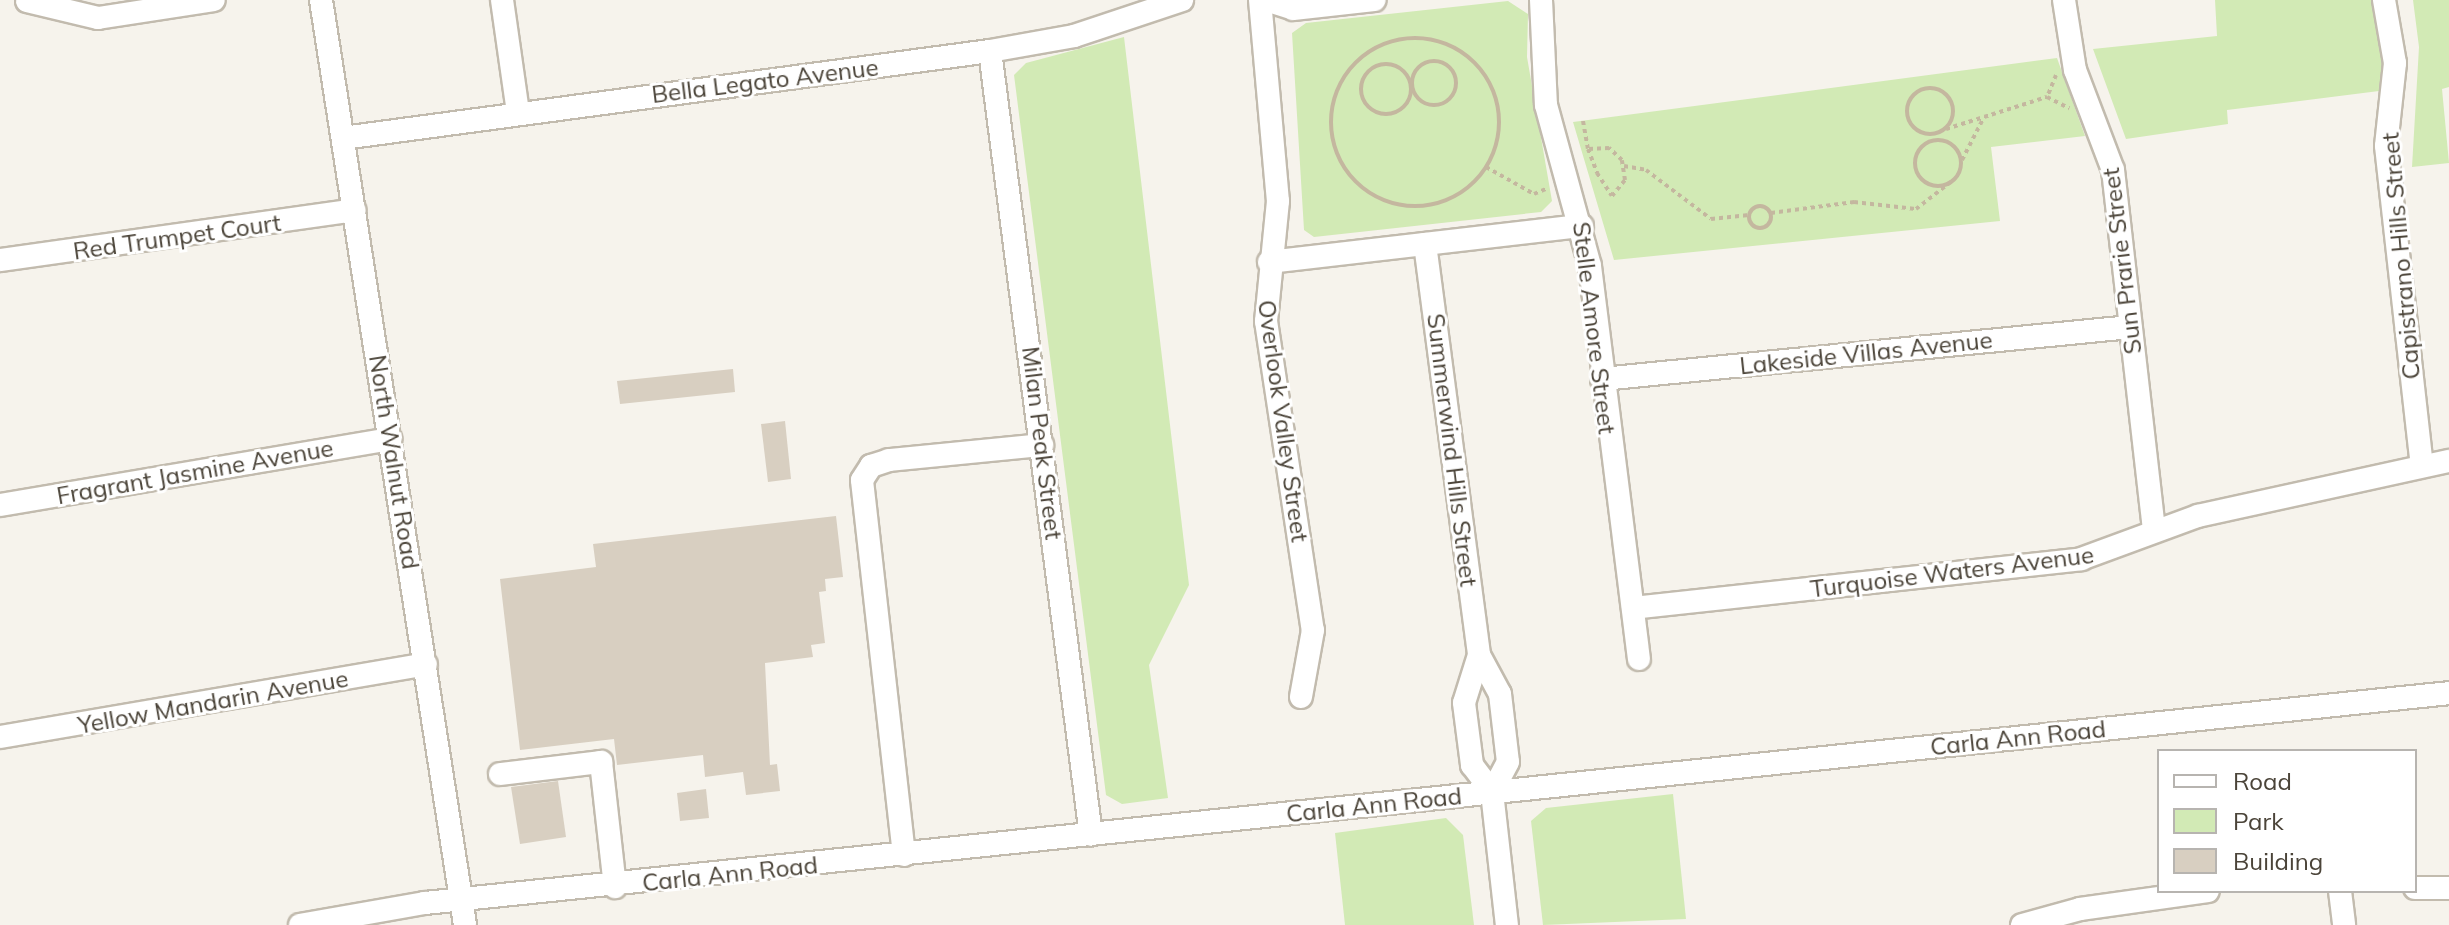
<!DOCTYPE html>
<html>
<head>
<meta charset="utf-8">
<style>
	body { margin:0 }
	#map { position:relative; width:2449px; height:925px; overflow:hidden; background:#f6f3ec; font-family:Mulish,sans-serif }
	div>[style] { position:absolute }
	.green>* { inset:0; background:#d2eab5 }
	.building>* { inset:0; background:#d8cfc1 }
	.path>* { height:4px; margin-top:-2px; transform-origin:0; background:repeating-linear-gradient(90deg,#c4b79f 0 4px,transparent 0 8px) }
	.path>.ring { margin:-2px; padding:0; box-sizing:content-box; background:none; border:4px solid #c4b79f; border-radius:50% }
	.roads { filter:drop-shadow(2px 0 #c2bbae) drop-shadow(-2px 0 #c2bbae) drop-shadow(0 2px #c2bbae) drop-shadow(0 -2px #c2bbae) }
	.minor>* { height:22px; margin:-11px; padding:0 11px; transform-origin:11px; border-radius:11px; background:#fff }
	span { translate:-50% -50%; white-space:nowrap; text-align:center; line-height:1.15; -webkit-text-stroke:6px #fff; paint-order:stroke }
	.street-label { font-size:24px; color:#4b4439 }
	.legend { position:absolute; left:2157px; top:749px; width:260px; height:144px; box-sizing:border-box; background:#fff; border:2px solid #b7b4b0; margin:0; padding:10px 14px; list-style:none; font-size:24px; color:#4b4439 }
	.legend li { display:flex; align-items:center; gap:16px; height:40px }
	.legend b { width:40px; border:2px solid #b7b4b0 }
</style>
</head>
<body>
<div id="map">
	<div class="green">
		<div style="clip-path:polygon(2215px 0,2373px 0,2383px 58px,2379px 91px,2227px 110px,2228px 124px,2126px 139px,2093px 49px,2217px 36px)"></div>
		<div style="clip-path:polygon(2413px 0,2449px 0,2449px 87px,2442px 89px,2449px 163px,2412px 167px,2419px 47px)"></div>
		<div style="clip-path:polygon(1508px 1px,1528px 14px,1527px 57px,1552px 201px,1541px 212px,1314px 237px,1304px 230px,1292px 33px,1306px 23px)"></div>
		<div style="clip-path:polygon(1124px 37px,1189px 585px,1149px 665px,1168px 798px,1122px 804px,1106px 795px,1014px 75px,1026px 63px)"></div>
		<div style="clip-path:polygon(2057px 58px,2085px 136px,1991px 147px,2000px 221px,1614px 260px,1573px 122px)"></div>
		<div style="clip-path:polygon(1673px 794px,1686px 919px,1543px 925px,1531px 821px,1546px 808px)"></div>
		<div style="clip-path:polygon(1446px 818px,1463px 835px,1474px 925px,1345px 925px,1335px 833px)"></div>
	</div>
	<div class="building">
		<div style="clip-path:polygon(733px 369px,735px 392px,620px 404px,617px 381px)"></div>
		<div style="clip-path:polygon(785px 421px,791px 479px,768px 482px,761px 424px)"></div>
		<div style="clip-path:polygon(836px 516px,843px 577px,825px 579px,826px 591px,819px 592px,825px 643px,811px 645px,813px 657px,765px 663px,770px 765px,777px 764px,780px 791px,746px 795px,743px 772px,705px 777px,703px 755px,617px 765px,614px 739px,520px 750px,500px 579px,596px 567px,593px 544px)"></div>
		<div style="clip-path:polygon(558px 781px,566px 837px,520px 844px,511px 787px)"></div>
		<div style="clip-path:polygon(706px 789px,709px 818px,680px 821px,677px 793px)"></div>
	</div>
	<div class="path">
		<div class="ring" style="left:1331px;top:38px;width:164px;height:164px"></div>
		<div class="ring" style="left:1412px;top:61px;width:40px;height:40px"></div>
		<div class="ring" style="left:1361px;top:64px;width:46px;height:46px"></div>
		<div style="left:2056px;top:75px;width:24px;rotate:112deg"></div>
		<div style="left:2047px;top:97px;width:25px;rotate:27deg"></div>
		<div class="ring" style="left:1907px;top:88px;width:42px;height:42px"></div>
		<div style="left:1583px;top:121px;width:28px;rotate:80deg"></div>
		<div style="left:1588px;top:149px;width:26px;rotate:69deg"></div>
		<div style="left:1597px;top:173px;width:27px;rotate:57deg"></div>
		<div style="left:1612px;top:196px;width:21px;rotate:-51deg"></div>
		<div style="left:1625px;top:180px;width:20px;rotate:-99deg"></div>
		<div style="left:1622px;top:160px;width:18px;rotate:-137deg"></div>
		<div style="left:1609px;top:148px;width:21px;rotate:177deg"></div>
		<div style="left:1946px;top:129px;width:106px;rotate:-17.6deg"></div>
		<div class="ring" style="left:1915px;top:140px;width:42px;height:42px"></div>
		<div style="left:1962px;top:160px;width:46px;rotate:-62.9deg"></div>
		<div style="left:1624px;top:166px;width:22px;rotate:10deg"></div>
		<div style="left:1646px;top:170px;width:81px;rotate:37deg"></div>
		<div style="left:1711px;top:219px;width:38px;rotate:-6deg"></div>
		<div style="left:1486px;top:167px;width:55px;rotate:29.4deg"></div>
		<div style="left:1534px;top:194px;width:15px;rotate:-23deg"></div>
		<div class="ring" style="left:1749px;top:206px;width:18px;height:18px"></div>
		<div style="left:1771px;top:213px;width:84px;rotate:-7.5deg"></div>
		<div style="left:1854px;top:202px;width:62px;rotate:6.4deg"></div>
		<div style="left:1916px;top:209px;width:46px;rotate:-37.9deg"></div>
	</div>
	<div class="roads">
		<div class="minor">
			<div style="left:321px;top:0;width:936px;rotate:81.15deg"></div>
			<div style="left:502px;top:0;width:114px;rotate:81.9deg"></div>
			<div style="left:1260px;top:0;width:202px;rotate:84.9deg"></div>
			<div style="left:1278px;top:201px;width:121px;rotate:95.7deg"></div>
			<div style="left:1266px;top:321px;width:313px;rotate:81.4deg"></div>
			<div style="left:1313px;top:630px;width:68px;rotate:100.2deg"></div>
			<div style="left:1266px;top:0;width:28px;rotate:18deg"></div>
			<div style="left:1293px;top:9px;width:82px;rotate:-6.3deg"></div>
			<div style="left:1541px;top:0;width:105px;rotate:87.3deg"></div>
			<div style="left:1546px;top:105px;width:167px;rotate:74.7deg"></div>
			<div style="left:1590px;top:266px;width:396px;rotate:82.9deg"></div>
			<div style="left:2064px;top:0;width:71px;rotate:81.1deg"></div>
			<div style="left:2075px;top:70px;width:107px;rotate:69.2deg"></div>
			<div style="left:2113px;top:170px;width:361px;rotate:83.5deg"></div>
			<div style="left:2384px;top:0;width:64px;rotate:80.1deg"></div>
			<div style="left:2395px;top:63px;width:83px;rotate:96.2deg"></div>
			<div style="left:2386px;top:146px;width:321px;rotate:83.6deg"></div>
			<div style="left:27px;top:1px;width:73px;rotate:13.5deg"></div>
			<div style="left:98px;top:18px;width:117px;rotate:-8.8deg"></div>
			<div style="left:990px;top:51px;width:790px;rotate:82.66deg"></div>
			<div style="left:343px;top:138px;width:653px;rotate:-7.66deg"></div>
			<div style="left:990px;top:51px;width:85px;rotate:-10.1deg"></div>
			<div style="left:1074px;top:36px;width:114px;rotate:-18.4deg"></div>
			<div style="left:1425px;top:244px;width:415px;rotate:82.5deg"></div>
			<div style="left:1479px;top:655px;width:44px;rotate:61.7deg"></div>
			<div style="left:1500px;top:694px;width:68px;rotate:83.3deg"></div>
			<div style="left:1508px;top:762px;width:34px;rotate:118deg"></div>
			<div style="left:0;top:260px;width:358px;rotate:-8deg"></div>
			<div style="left:1269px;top:262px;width:315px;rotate:-6.6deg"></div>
			<div style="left:1602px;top:379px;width:531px;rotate:-5.62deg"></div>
			<div style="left:0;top:505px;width:396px;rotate:-9.6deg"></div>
			<div style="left:1633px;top:608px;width:451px;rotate:-6.2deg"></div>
			<div style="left:2081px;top:559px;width:125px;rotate:-20.2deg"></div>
			<div style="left:2198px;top:516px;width:257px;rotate:-12.4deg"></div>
			<div style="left:1479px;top:655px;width:50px;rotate:107.4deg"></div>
			<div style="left:1464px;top:703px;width:63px;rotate:82.6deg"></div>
			<div style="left:1472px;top:765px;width:34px;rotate:53deg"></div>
			<div style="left:0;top:737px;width:432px;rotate:-9.7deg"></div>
			<div style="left:500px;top:774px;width:102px;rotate:-6.8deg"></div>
			<div style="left:601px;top:762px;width:126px;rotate:83.6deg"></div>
			<div style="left:1492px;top:792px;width:134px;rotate:83.6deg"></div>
			<div style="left:904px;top:855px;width:377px;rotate:-96.4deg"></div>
			<div style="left:862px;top:480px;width:17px;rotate:-57deg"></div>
			<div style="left:871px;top:466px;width:19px;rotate:-18deg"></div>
			<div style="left:889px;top:460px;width:154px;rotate:-5.6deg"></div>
			<div style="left:2415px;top:888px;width:34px"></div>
			<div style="left:2340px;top:891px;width:34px;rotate:83deg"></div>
			<div style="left:300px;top:925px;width:127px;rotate:-10deg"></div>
			<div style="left:425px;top:903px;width:2035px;rotate:-5.92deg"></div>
			<div style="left:2022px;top:925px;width:60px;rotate:-15.4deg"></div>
			<div style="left:2080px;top:909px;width:129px;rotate:-8deg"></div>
		</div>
	</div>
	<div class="street-label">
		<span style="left:765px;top:81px;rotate:-7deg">Bella Legato Avenue</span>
		<span style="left:177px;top:237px;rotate:-8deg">Red Trumpet Court</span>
		<span style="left:2401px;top:256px;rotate:-95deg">Capistrano Hills Street</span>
		<span style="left:2122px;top:261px;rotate:-97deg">Sun Prarie Street</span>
		<span style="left:1594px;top:328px;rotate:83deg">Stelle Amore Street</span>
		<span style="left:1866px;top:353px;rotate:-6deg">Lakeside Villas Avenue</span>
		<span style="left:1283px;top:421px;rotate:82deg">Overlook Valley Street</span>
		<span style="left:1042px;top:443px;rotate:83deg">Milan Peak Street</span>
		<span style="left:1452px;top:450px;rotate:83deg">Summerwind Hills Street</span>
		<span style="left:394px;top:462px;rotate:81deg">North Walnut Road</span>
		<span style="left:195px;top:472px;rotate:-10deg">Fragrant Jasmine Avenue</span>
		<span style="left:1952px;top:572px;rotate:-7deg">Turquoise Waters Avenue</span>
		<span style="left:213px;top:702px;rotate:-10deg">Yellow Mandarin Avenue</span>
		<span style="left:2018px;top:738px;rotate:-6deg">Carla Ann Road</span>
		<span style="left:1374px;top:805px;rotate:-6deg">Carla Ann Road</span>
		<span style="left:730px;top:874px;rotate:-6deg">Carla Ann Road</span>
	</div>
	<ul class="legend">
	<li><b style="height:10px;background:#fff"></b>Road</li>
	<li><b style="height:22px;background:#d2eab5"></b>Park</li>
	<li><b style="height:22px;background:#d8cfc1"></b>Building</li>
	</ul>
</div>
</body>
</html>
